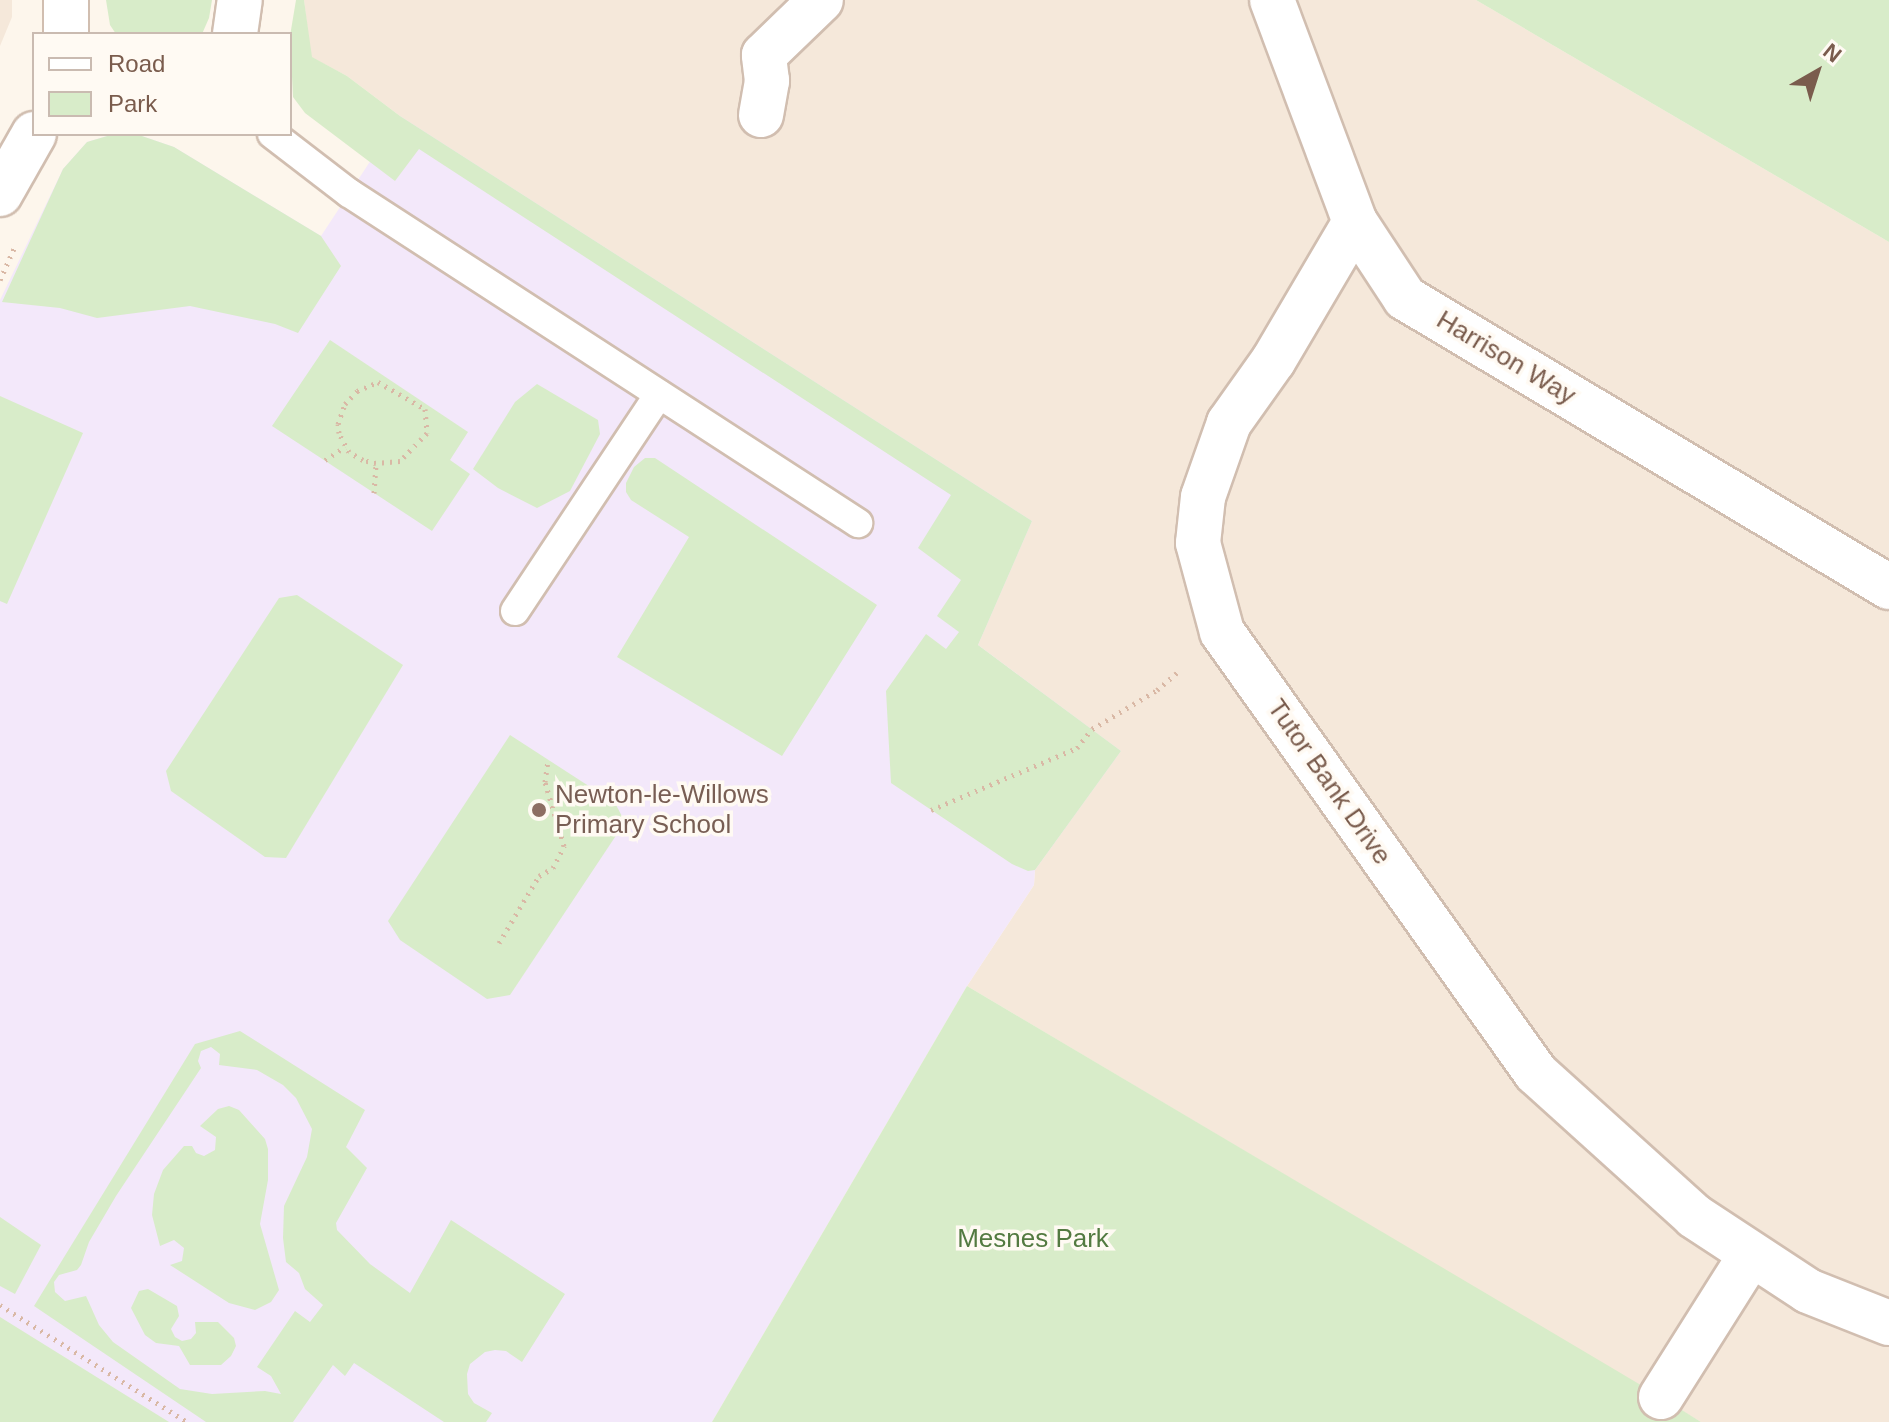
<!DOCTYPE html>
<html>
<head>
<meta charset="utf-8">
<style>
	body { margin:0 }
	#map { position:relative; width:1889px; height:1422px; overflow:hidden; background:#fdf6ec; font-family:Arial,sans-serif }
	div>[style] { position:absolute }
	.residential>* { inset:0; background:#f5e8da }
	.education>* { inset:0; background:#f3e8fa }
	.green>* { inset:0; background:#d8ecc9 }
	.path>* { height:5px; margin-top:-2.5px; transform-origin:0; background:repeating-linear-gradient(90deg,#d9b8a5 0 2px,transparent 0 8px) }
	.roads { filter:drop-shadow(2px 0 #d1beb0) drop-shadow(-2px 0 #d1beb0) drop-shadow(0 2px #d1beb0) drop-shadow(0 -2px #d1beb0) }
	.service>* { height:28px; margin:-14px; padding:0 14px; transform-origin:14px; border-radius:14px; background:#fff }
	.minor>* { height:44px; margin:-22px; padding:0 22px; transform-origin:22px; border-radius:22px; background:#fff }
	.dots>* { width:22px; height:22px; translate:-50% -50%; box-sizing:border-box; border:4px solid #fffaf3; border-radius:50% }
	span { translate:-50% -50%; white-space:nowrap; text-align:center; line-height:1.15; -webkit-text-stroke:7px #fffaf3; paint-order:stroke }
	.street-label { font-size:26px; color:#7a5c4d }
	.education-label { font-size:26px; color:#785e54 }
	.left { translate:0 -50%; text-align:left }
	.park-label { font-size:26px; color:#537a41 }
	.legend { position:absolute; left:32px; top:32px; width:260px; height:104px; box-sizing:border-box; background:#fffaf3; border:2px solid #cabbb1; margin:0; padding:10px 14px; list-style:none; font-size:24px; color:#7a5c4d }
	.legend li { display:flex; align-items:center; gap:16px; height:40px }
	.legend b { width:40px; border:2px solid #cabbb1 }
	.north { position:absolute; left:1777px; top:32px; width:80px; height:80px; -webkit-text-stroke:6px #fffaf3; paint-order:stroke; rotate:39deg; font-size:22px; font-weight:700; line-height:32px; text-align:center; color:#7a5c4d }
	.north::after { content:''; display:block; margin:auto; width:28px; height:36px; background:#7a5c4d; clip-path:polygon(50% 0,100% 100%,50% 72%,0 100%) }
</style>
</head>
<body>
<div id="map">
	<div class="residential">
		<div style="clip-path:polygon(0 0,12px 0,12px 17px,0 46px)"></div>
		<div style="clip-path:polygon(304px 0,1476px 0,1889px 242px,1889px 1422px,1701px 1422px,967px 986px,1034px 885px,1035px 870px,1120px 751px,978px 645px,1003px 583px,400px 116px,347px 76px,311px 57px)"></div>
	</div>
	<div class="education">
		<div style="clip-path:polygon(400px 116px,1032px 521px,978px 645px,1121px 751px,1035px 870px,1034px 885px,967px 986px,712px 1422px,0 1422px,0 300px,63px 169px,87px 142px,114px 134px,136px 134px,174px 147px,321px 236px)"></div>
	</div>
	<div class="green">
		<div style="clip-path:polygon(106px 0,212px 0,209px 18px,202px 34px,116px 34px,110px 25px)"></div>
		<div style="clip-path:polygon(296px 0,304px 0,312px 57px,347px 76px,400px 116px,1032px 521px,978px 645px,1121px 751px,1035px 870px,1028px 871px,1012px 864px,891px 783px,886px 691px,926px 634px,946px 649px,959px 632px,937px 616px,961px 580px,918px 548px,951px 495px,419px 149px,395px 181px,305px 113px,293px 97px,290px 36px)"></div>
		<div style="clip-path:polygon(1476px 0,1889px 0,1889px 242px)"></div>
		<div style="clip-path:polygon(114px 134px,136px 134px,174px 147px,321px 236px,341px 266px,298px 333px,275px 324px,190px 306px,97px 318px,60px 308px,2px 302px,63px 169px,87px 142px)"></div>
		<div style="clip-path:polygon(330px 340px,468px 432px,450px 460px,470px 474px,432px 531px,272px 426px)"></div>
		<div style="clip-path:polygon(537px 384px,598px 420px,600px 434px,570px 491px,537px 508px,498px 488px,473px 469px,515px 402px)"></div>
		<div style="clip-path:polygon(0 396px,83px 433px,7px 604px,0 601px)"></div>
		<div style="clip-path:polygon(645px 458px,655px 458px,877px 605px,782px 756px,617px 657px,689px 537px,631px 500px,626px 492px,626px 483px,634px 467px)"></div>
		<div style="clip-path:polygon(297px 595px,403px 665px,286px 858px,265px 857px,171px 791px,166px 771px,279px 598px)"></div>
		<div style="clip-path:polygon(510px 735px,615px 803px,625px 822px,510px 995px,487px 999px,400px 940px,388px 921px)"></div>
		<div style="clip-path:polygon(967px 986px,1661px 1397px,1701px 1422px,712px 1422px)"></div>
		<div style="clip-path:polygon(evenodd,240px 1031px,365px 1110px,346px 1147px,367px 1168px,336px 1223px,337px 1230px,370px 1264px,410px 1293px,451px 1220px,565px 1294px,522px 1362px,506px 1351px,495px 1350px,485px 1352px,470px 1364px,467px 1374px,468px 1394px,474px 1403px,492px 1413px,486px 1422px,444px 1422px,354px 1363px,345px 1376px,333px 1365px,293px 1422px,206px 1422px,34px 1306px,195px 1044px,240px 1031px,211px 1047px,220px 1054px,219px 1065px,257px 1070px,283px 1085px,296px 1098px,312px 1129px,307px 1157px,284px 1206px,283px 1238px,286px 1262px,299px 1273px,305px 1289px,323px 1305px,310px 1322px,295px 1311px,257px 1367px,271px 1376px,281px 1394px,265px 1391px,212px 1394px,180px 1389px,113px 1342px,99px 1325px,86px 1296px,65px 1301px,55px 1292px,54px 1282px,59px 1275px,77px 1270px,81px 1265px,89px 1242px,116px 1196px,201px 1068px,198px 1061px,201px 1051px,211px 1047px)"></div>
		<div style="clip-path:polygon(229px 1106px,239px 1110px,265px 1139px,268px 1149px,268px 1180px,260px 1224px,279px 1290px,271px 1302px,255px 1310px,229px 1303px,170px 1265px,182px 1261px,184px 1248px,174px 1240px,160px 1246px,152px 1215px,154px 1194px,163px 1170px,184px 1146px,192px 1146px,196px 1153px,204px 1156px,215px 1150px,216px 1137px,200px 1126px,218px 1109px)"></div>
		<div style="clip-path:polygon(0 1217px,41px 1245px,15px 1294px,0 1286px)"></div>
		<div style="clip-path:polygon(148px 1289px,177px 1306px,179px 1316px,171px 1329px,175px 1337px,182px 1341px,191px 1339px,196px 1333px,195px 1322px,218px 1322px,234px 1338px,236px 1346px,231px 1356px,221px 1365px,190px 1365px,179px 1346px,156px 1343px,145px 1335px,131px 1308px,139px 1291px)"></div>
		<div style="clip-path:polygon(0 1317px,169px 1422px,0 1422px)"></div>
	</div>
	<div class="path">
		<div style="left:0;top:280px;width:35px;rotate:-66deg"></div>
		<div style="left:378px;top:382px;width:54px;rotate:29.9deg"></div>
		<div style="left:425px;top:409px;width:24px;rotate:85deg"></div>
		<div style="left:427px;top:433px;width:39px;rotate:134deg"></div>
		<div style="left:400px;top:461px;width:24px;rotate:175deg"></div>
		<div style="left:376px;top:463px;width:13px;rotate:-167deg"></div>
		<div style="left:363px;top:460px;width:16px;rotate:-150deg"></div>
		<div style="left:349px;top:452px;width:21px;rotate:-118deg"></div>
		<div style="left:339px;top:433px;width:9px;rotate:-96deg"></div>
		<div style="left:338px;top:424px;width:21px;rotate:-71deg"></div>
		<div style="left:345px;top:404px;width:18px;rotate:-47deg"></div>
		<div style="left:357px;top:391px;width:23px;rotate:-23deg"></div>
		<div style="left:325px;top:460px;width:24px;rotate:-33deg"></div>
		<div style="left:374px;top:493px;width:30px;rotate:-86deg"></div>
		<div style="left:931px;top:810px;width:159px;rotate:-23deg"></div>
		<div style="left:1077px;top:748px;width:24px;rotate:-52deg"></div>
		<div style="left:1092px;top:729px;width:76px;rotate:-31deg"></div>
		<div style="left:1157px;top:690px;width:30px;rotate:-41deg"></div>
		<div style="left:499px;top:943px;width:78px;rotate:-59.2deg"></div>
		<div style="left:539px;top:876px;width:16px;rotate:-30deg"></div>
		<div style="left:553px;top:868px;width:25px;rotate:-63deg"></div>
		<div style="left:564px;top:846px;width:67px;rotate:-106.5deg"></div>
		<div style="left:545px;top:782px;width:22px;rotate:-82deg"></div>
		<div style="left:0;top:1305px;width:221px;rotate:32deg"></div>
	</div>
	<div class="roads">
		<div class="service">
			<div style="left:272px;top:134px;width:97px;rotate:37.5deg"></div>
			<div style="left:349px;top:193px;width:607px;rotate:32.96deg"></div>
			<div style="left:515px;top:611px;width:260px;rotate:-56.4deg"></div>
		</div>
		<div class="minor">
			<div style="left:1272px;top:0;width:237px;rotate:69.5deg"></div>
			<div style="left:1355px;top:222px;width:91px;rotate:56.7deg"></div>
			<div style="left:1405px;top:298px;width:564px;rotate:30.84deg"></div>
			<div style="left:66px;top:34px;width:34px;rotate:-90deg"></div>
			<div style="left:235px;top:34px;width:34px;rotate:-82deg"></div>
			<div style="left:761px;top:115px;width:35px;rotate:-80deg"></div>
			<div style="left:767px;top:81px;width:26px;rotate:-97deg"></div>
			<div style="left:764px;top:55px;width:79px;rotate:-44deg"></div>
			<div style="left:0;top:194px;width:69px;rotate:-60.5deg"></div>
			<div style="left:1355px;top:222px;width:161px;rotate:120.5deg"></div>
			<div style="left:1273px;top:361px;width:76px;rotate:125.4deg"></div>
			<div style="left:1229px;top:423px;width:78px;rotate:109.4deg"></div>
			<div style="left:1203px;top:497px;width:46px;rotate:96.2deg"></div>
			<div style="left:1198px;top:543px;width:92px;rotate:74.9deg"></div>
			<div style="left:1222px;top:632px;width:541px;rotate:54.55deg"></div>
			<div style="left:1536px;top:1073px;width:213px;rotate:42.1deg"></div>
			<div style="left:1694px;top:1216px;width:136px;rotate:33.3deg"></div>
			<div style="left:1808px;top:1291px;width:87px;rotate:21.6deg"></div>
			<div style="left:1661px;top:1397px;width:167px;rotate:-57.7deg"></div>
		</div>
	</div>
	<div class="dots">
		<div style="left:539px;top:810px;background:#8d6e63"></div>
	</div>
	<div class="street-label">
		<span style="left:1506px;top:358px;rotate:31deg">Harrison Way</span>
		<span style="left:1329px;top:782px;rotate:55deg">Tutor Bank Drive</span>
	</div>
	<div class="education-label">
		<span class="left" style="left:555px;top:810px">Newton-le-Willows<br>Primary School</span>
	</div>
	<div class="park-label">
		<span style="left:1033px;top:1239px">Mesnes Park</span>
	</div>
	<ul class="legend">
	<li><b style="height:10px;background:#fff"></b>Road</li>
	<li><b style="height:22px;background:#d8ecc9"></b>Park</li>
	</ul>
	<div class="north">N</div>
</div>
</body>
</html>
